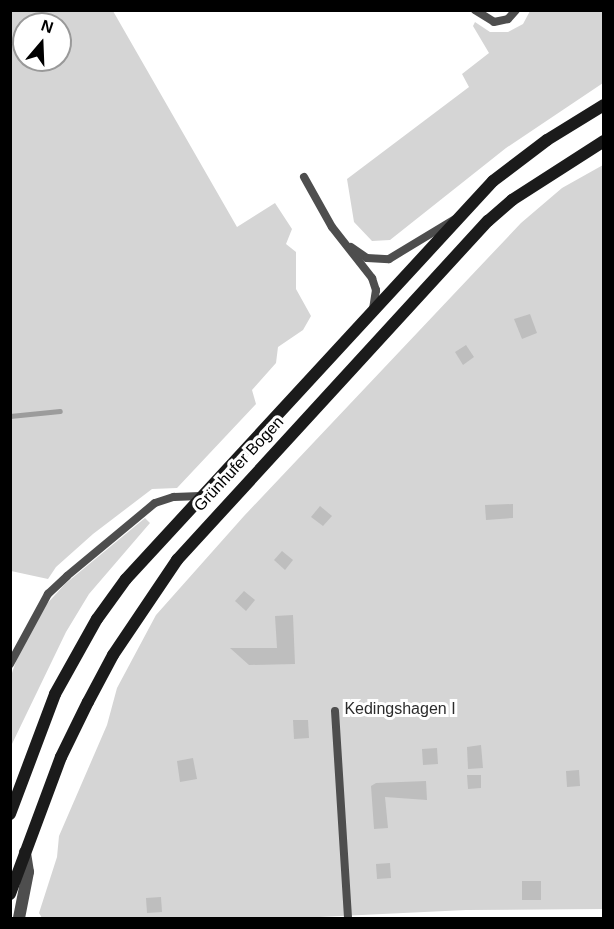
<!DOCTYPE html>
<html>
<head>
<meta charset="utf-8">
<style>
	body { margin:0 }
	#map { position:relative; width:614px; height:929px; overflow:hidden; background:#fff; font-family:Helvetica,sans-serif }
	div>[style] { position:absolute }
	.green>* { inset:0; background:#d5d5d5 }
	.stream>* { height:5px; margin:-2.5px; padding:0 2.5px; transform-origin:2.5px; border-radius:2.5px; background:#9c9c9c }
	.building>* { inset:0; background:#bebebe }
	.service>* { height:8px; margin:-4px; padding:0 4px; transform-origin:4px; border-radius:4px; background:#4e4e4e }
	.tertiary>* { height:12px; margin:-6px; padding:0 6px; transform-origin:6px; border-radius:6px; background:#4e4e4e }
	.secondary>* { height:12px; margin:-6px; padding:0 6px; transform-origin:6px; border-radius:6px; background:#1b1b1b }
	span { translate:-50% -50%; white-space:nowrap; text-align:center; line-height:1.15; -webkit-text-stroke:6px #fff; paint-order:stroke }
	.street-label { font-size:16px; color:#000 }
	.park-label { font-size:16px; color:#2c2c2c }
	.frame { position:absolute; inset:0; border:12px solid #000; pointer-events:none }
	.north { position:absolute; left:12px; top:12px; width:60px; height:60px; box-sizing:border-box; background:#fff; border:2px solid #999; border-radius:50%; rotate:19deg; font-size:16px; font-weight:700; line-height:24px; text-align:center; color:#000 }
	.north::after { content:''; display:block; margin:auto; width:21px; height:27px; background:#000; clip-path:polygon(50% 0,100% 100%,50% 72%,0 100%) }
</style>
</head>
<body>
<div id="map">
	<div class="green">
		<div style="clip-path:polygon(evenodd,10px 11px,113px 11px,237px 227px,275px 203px,292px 229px,286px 244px,296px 252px,296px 289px,311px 316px,303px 330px,278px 347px,276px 363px,252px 390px,256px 404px,177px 488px,152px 489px,93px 534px,56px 567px,48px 579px,11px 571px,10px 11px,24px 24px,60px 24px,60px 60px,24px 60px,24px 24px)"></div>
		<div style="clip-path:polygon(530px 11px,603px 11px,603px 83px,506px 148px,390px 240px,372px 241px,354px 222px,347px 179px,469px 87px,462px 74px,489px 53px,473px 26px,475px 22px,490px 32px,508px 32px,523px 24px)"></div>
		<div style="clip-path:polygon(603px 165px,603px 909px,466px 910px,299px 918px,42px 918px,39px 913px,57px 857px,59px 836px,107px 725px,117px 688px,156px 615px,244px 516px,521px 223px,562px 188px)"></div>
		<div style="clip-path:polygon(145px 518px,150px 523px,89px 594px,66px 632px,11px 746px,11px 676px,20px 649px,44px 607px,65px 584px)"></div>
	</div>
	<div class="stream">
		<div style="left:10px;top:416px;width:50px;rotate:-5.7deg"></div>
	</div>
	<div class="building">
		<div style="clip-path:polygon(530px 314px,537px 333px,522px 339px,514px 319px)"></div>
		<div style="clip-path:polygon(466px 345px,474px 357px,463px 365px,455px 352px)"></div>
		<div style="clip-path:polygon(513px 504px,513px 518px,486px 520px,485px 505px)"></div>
		<div style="clip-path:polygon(320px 506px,332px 516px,323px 526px,311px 517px)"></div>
		<div style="clip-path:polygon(282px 551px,293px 560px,285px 570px,274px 560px)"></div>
		<div style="clip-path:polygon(244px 591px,255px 600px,246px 611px,235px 601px)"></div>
		<div style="clip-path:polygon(293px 615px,295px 664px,249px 665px,230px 648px,277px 648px,275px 616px)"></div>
		<div style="clip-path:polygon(293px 720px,308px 720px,309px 738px,294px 739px)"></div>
		<div style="clip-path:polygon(481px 745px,483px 768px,468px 769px,467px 747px)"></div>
		<div style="clip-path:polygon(437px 748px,438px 764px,423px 765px,422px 749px)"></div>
		<div style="clip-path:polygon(193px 758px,197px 779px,180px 782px,177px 761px)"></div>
		<div style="clip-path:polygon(579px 770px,580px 786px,567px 787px,566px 771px)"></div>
		<div style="clip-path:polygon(467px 775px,481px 775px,481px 788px,468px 789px)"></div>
		<div style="clip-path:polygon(426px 781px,427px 800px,385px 797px,388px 828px,374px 829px,371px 786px,376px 783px)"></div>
		<div style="clip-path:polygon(390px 863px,391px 878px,377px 879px,376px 864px)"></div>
		<div style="clip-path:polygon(522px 881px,541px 881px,541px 900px,522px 900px)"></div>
		<div style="clip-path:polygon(161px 897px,162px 912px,147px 913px,146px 898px)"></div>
	</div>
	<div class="service">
		<div style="left:475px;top:10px;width:22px;rotate:32deg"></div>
		<div style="left:494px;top:22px;width:14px;rotate:-12deg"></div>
		<div style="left:508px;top:19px;width:12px;rotate:-48deg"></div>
		<div style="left:304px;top:177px;width:57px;rotate:60.8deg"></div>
		<div style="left:332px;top:227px;width:65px;rotate:51.9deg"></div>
		<div style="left:372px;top:278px;width:13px;rotate:72deg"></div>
		<div style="left:376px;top:290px;width:19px;rotate:99deg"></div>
		<div style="left:351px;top:247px;width:19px;rotate:35deg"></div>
		<div style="left:367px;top:258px;width:22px;rotate:3deg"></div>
		<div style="left:389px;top:259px;width:77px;rotate:-31.2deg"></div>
		<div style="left:10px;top:664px;width:80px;rotate:-61.5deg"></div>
		<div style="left:48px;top:594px;width:26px;rotate:-43deg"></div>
		<div style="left:67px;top:576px;width:114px;rotate:-39.7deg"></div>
		<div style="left:155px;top:503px;width:20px;rotate:-18deg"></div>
		<div style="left:174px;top:497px;width:26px;rotate:-2deg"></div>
		<div style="left:335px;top:711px;width:207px;rotate:86.4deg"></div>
	</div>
	<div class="tertiary">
		<div style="left:19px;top:918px;width:47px;rotate:-78.9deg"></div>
		<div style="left:28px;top:872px;width:20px;rotate:-99deg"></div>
	</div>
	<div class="secondary">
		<div style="left:10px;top:814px;width:128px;rotate:-69.4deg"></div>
		<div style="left:55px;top:694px;width:86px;rotate:-60.8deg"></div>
		<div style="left:97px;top:619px;width:49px;rotate:-54.1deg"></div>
		<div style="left:126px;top:579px;width:541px;rotate:-47.32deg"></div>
		<div style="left:493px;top:181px;width:68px;rotate:-37.2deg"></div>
		<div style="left:547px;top:140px;width:67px;rotate:-31.6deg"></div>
		<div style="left:10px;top:894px;width:146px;rotate:-69.6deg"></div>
		<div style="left:61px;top:757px;width:61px;rotate:-63.9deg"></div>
		<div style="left:88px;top:702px;width:53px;rotate:-62deg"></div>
		<div style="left:113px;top:655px;width:115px;rotate:-56deg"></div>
		<div style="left:177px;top:560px;width:460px;rotate:-47.5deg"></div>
		<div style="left:488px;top:221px;width:32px;rotate:-41deg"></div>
		<div style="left:512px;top:200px;width:109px;rotate:-32.7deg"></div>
	</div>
	<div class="street-label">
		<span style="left:239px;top:464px;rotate:-47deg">Grünhufer Bogen</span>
	</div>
	<div class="park-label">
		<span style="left:400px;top:709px">Kedingshagen I</span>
	</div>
	<div class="frame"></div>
	<div class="north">N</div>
</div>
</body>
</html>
